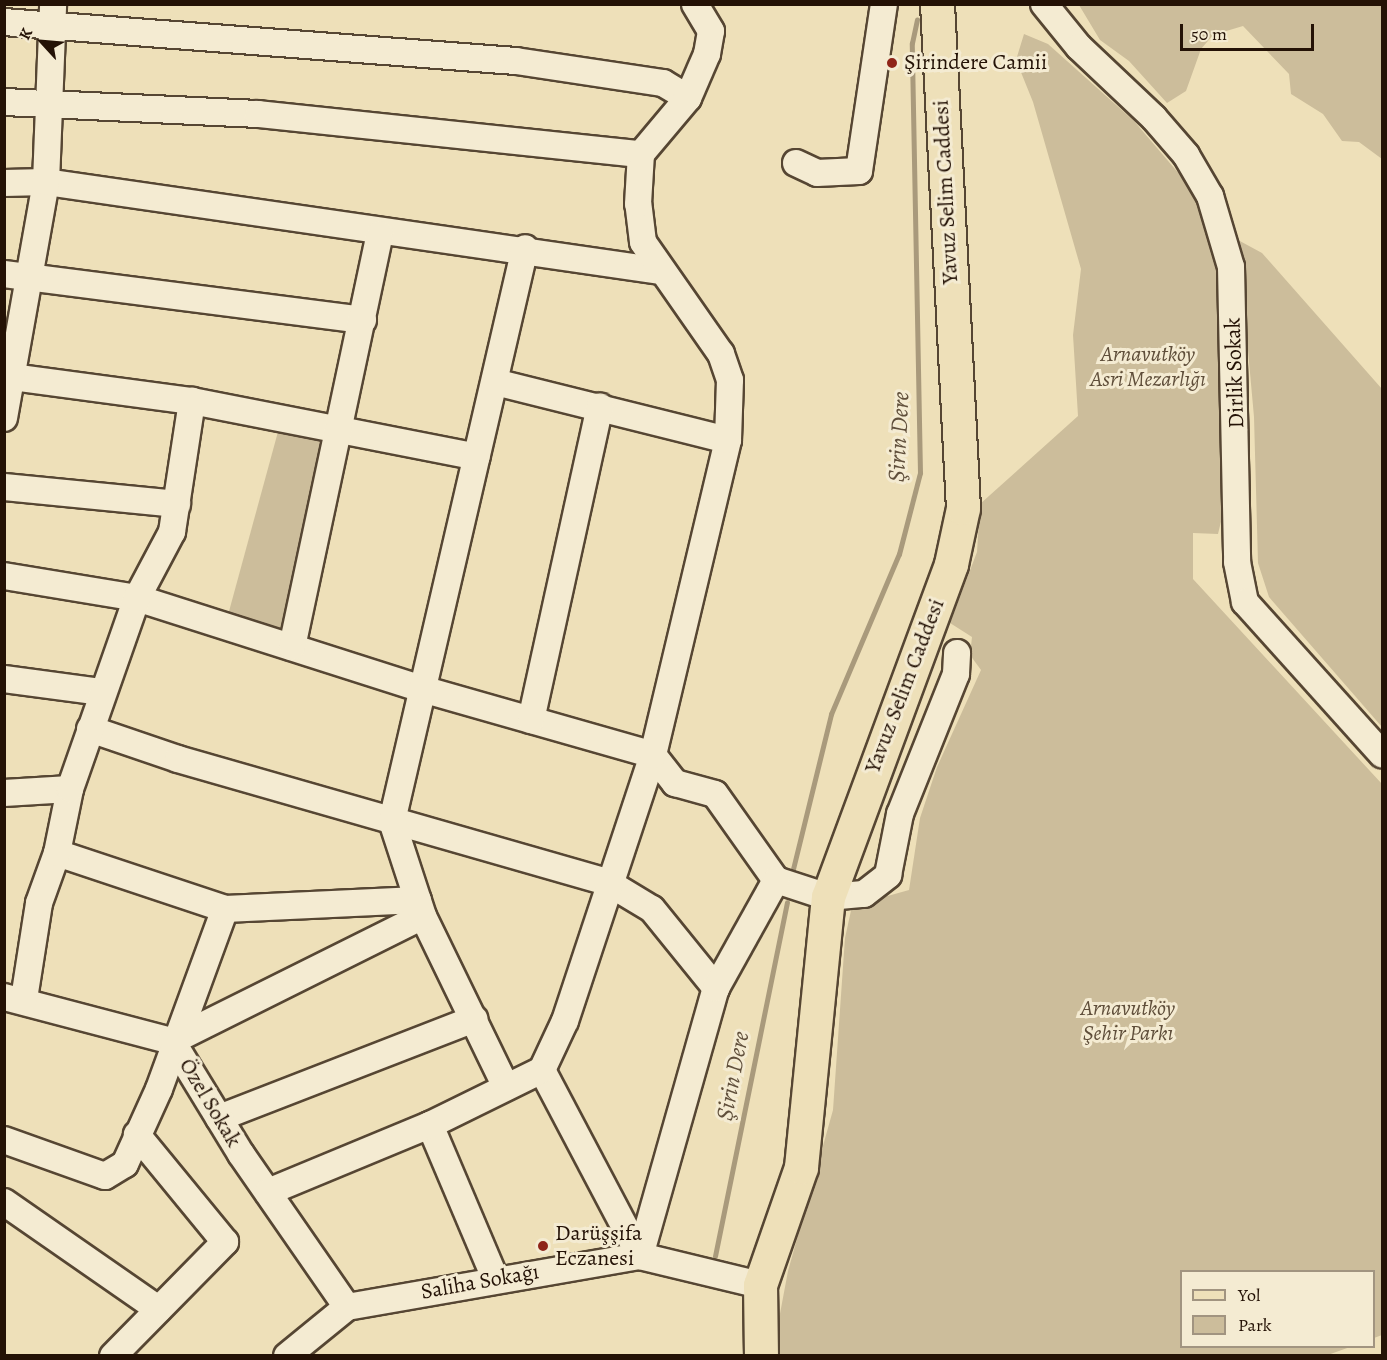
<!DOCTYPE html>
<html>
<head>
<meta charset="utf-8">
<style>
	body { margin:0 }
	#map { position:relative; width:1387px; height:1360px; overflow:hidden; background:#eee0b9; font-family:Alegreya,serif }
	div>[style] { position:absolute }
	.green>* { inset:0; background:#ccbd9b }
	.stream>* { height:5px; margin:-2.5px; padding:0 2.5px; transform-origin:2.5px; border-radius:2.5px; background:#a99a7c }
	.roads { filter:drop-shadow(2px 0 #564633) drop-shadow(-2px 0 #564633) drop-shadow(0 2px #564633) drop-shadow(0 -2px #564633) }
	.minor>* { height:26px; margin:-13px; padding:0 13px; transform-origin:13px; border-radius:13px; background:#f4ebd2 }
	.major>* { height:33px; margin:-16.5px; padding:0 16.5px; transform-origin:16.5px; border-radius:16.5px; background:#eee0b9 }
	.dots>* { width:16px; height:16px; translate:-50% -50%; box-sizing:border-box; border:3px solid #f4ebd2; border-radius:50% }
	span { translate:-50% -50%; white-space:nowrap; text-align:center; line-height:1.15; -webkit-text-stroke:6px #f4ebd2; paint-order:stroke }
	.poi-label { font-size:22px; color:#241206 }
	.left { translate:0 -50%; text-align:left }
	.street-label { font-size:22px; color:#241206 }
	.park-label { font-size:22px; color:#5f4e3a; font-style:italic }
	.water-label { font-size:24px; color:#604f3b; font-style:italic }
	.frame { position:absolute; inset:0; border:6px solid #241206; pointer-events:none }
	.legend { position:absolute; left:1180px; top:1270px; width:195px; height:78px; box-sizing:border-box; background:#f4ebd2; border:2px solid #a19480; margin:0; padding:8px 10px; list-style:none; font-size:18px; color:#241206 }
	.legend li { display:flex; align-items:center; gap:12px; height:30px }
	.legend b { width:30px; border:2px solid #a19480 }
	.north { position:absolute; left:12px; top:12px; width:60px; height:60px; -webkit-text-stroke:4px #f4ebd2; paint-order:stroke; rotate:296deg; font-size:16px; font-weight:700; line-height:24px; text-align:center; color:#241206 }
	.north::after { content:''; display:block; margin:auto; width:21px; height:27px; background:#241206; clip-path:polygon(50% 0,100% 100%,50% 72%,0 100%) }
	.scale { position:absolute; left:1180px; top:24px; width:134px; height:27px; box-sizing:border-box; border:3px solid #241206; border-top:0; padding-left:8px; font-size:18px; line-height:21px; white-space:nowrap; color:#241206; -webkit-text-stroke:4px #f4ebd2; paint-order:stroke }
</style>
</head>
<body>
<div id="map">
	<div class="green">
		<div style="clip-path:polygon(1079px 5px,1382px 5px,1382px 159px,1359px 142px,1342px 141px,1323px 114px,1291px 94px,1289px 74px,1243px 26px,1213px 35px,1201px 49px,1186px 91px,1167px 103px,1129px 61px,1100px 40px)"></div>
		<div style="clip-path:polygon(1024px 34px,1048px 44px,1134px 121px,1198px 196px,1220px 268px,1226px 501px,1218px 534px,1193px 533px,1193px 579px,1382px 784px,1382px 1335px,1374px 1338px,1374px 1272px,1182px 1272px,1182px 1346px,1350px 1347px,1325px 1356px,779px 1356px,776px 1335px,788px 1271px,833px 1110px,845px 938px,852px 906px,909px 890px,920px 818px,937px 767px,981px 670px,970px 655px,972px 637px,950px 623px,977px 552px,980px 504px,1078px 416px,1073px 335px,1081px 269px,1033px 102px,1016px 60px)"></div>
		<div style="clip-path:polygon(1238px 240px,1262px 253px,1382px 389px,1382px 727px,1269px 597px,1258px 563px,1254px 417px)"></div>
		<div style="clip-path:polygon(279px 428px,321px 433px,328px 444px,287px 634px,228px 615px)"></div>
	</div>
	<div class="stream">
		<div style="left:792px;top:873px;width:164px;rotate:-76.2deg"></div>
		<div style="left:831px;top:714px;width:174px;rotate:-67deg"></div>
		<div style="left:899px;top:554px;width:84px;rotate:-75.5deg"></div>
		<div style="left:920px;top:473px;width:430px;rotate:-91.1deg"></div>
		<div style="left:912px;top:43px;width:24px;rotate:-78deg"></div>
		<div style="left:715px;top:1256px;width:361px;rotate:-78.5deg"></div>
	</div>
	<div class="roads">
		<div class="minor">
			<div style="left:1044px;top:4px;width:55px;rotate:50.9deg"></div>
			<div style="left:1079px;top:47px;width:103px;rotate:43.4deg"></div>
			<div style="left:1154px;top:118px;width:49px;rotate:49.1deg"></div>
			<div style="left:1186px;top:155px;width:48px;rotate:59.7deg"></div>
			<div style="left:1210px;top:196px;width:74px;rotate:73.5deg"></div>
			<div style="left:1231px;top:267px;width:295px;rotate:88.8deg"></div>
			<div style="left:1237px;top:562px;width:41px;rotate:78.7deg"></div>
			<div style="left:1245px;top:602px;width:205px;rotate:48deg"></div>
			<div style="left:4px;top:22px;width:513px;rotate:4.36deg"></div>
			<div style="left:516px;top:61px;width:149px;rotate:8.5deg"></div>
			<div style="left:663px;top:83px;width:29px;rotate:31deg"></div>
			<div style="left:4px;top:102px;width:254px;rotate:2.7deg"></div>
			<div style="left:258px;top:114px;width:385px;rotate:6deg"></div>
			<div style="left:796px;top:163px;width:23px;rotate:25deg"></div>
			<div style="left:817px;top:173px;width:42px;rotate:-2.7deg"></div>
			<div style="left:859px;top:171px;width:169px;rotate:-81.5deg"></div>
			<div style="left:4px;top:183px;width:42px;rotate:-1.4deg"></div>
			<div style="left:46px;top:182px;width:620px;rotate:8.25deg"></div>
			<div style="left:4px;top:274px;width:362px;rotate:7.3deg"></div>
			<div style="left:4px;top:376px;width:190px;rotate:7.6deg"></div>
			<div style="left:192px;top:401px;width:290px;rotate:11.1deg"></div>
			<div style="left:495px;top:382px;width:240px;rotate:14deg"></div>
			<div style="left:4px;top:418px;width:240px;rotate:-79.9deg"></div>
			<div style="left:46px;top:182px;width:178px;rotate:-87.7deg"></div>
			<div style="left:4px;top:487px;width:174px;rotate:5.6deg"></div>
			<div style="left:4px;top:576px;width:135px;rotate:9.4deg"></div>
			<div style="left:137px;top:598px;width:299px;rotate:17.7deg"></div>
			<div style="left:422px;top:689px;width:240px;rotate:15.9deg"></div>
			<div style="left:653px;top:755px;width:36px;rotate:52deg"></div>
			<div style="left:675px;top:783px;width:41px;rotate:15.4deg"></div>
			<div style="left:715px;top:794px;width:105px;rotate:54.7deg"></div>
			<div style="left:776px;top:880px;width:55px;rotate:18.1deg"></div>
			<div style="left:828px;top:897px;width:36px;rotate:-5deg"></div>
			<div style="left:864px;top:894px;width:31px;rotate:-38deg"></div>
			<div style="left:888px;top:875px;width:62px;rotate:-78.9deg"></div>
			<div style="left:900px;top:814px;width:151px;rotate:-68.2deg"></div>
			<div style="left:956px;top:674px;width:21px;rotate:-87deg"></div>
			<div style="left:292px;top:647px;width:422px;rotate:-78deg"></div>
			<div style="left:4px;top:679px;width:99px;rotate:7.6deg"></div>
			<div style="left:531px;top:720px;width:321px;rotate:-77.6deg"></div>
			<div style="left:90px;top:729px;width:93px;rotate:18.8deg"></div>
			<div style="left:178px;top:759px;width:446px;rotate:16deg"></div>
			<div style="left:607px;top:882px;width:52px;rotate:31deg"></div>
			<div style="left:652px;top:909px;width:102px;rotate:51deg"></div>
			<div style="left:4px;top:793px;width:66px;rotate:-3.5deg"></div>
			<div style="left:57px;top:853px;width:177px;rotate:18.4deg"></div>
			<div style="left:225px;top:909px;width:193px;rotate:-2.7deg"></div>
			<div style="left:4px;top:997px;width:174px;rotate:14.7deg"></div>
			<div style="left:172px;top:1041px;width:132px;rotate:58.6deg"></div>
			<div style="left:241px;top:1154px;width:186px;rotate:55.3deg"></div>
			<div style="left:24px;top:999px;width:97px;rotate:-81.1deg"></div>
			<div style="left:39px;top:903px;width:53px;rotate:-70.2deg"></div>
			<div style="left:57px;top:853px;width:65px;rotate:-78.5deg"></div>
			<div style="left:70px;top:789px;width:202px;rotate:-70.7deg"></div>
			<div style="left:137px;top:598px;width:75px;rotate:-62.1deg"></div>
			<div style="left:172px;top:532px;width:133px;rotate:-81.3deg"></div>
			<div style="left:172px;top:1041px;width:280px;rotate:-26.5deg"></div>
			<div style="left:542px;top:1070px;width:210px;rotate:62.2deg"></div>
			<div style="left:506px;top:1087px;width:190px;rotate:-115.9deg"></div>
			<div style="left:423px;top:916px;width:100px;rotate:-108.1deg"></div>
			<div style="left:392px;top:821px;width:588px;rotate:-76.93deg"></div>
			<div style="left:219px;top:1118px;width:274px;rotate:-21.2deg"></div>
			<div style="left:430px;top:1125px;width:166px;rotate:67deg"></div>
			<div style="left:4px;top:1140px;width:107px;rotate:19.6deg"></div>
			<div style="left:105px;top:1176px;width:23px;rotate:-31deg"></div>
			<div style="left:125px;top:1164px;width:82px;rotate:-65.6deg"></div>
			<div style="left:159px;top:1089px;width:192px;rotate:-69.9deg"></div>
			<div style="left:268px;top:1192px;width:175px;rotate:-22.5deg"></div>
			<div style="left:430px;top:1125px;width:125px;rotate:-26.2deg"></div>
			<div style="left:542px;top:1070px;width:54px;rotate:-64.9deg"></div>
			<div style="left:565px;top:1021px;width:280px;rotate:-71.7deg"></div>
			<div style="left:653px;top:755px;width:324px;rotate:-76.6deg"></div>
			<div style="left:728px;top:440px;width:60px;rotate:-88.1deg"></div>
			<div style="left:730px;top:380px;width:28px;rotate:-109deg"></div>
			<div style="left:721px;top:354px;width:136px;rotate:-124.9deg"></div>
			<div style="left:643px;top:242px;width:38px;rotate:-97deg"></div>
			<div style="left:638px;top:204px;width:50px;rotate:-86.6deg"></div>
			<div style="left:641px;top:154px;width:73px;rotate:-50deg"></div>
			<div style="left:688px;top:98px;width:48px;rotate:-66.6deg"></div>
			<div style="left:707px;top:54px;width:23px;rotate:-80deg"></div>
			<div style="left:711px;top:31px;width:31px;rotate:-121deg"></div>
			<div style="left:4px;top:1202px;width:188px;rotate:34.8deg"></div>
			<div style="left:640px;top:1256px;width:279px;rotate:-74.2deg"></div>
			<div style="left:716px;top:988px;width:124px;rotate:-60.9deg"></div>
			<div style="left:113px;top:1356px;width:160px;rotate:-45.5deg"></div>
			<div style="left:225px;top:1242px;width:139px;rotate:-129.4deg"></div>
			<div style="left:287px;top:1356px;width:77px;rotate:-39.2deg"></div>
			<div style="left:347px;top:1307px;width:297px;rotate:-9.9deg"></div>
			<div style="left:640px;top:1256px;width:123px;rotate:13.6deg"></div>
		</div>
		<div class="major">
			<div style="left:761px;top:1356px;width:71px;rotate:-90.8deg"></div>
			<div style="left:760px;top:1285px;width:125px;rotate:-70.8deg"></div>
			<div style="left:801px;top:1167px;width:271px;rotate:-84.3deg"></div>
			<div style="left:828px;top:897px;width:355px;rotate:-69.7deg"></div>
			<div style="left:951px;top:564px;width:57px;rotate:-77.9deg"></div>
			<div style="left:963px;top:508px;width:505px;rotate:-92.95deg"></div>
		</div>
	</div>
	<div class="dots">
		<div style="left:892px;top:63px;background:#8f2418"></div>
		<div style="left:543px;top:1246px;background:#8f2418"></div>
	</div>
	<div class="poi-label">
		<span class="left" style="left:904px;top:63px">Şirindere Camii</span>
		<span class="left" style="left:555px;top:1246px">Darüşşifa<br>Eczanesi</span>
	</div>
	<div class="street-label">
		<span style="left:946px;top:192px;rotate:-93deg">Yavuz Selim Caddesi</span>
		<span style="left:1235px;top:373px;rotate:-92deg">Dirlik Sokak</span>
		<span style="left:905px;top:686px;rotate:-69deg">Yavuz Selim Caddesi</span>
		<span style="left:210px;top:1103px;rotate:59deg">Özel Sokak</span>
		<span style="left:480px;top:1282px;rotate:-10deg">Saliha Sokağı</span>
	</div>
	<div class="park-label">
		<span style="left:1148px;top:367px">Arnavutköy<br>Asri Mezarlığı</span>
		<span style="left:1128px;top:1021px">Arnavutköy<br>Şehir Parkı</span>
	</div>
	<div class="water-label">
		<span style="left:899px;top:437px;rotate:-87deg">Şirin Dere</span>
		<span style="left:733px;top:1076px;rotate:-79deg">Şirin Dere</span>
	</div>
	<div class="frame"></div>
	<ul class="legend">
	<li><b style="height:8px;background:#eee0b9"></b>Yol</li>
	<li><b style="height:16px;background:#ccbd9b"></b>Park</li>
	</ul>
	<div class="north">K</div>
	<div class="scale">50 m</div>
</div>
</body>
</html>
